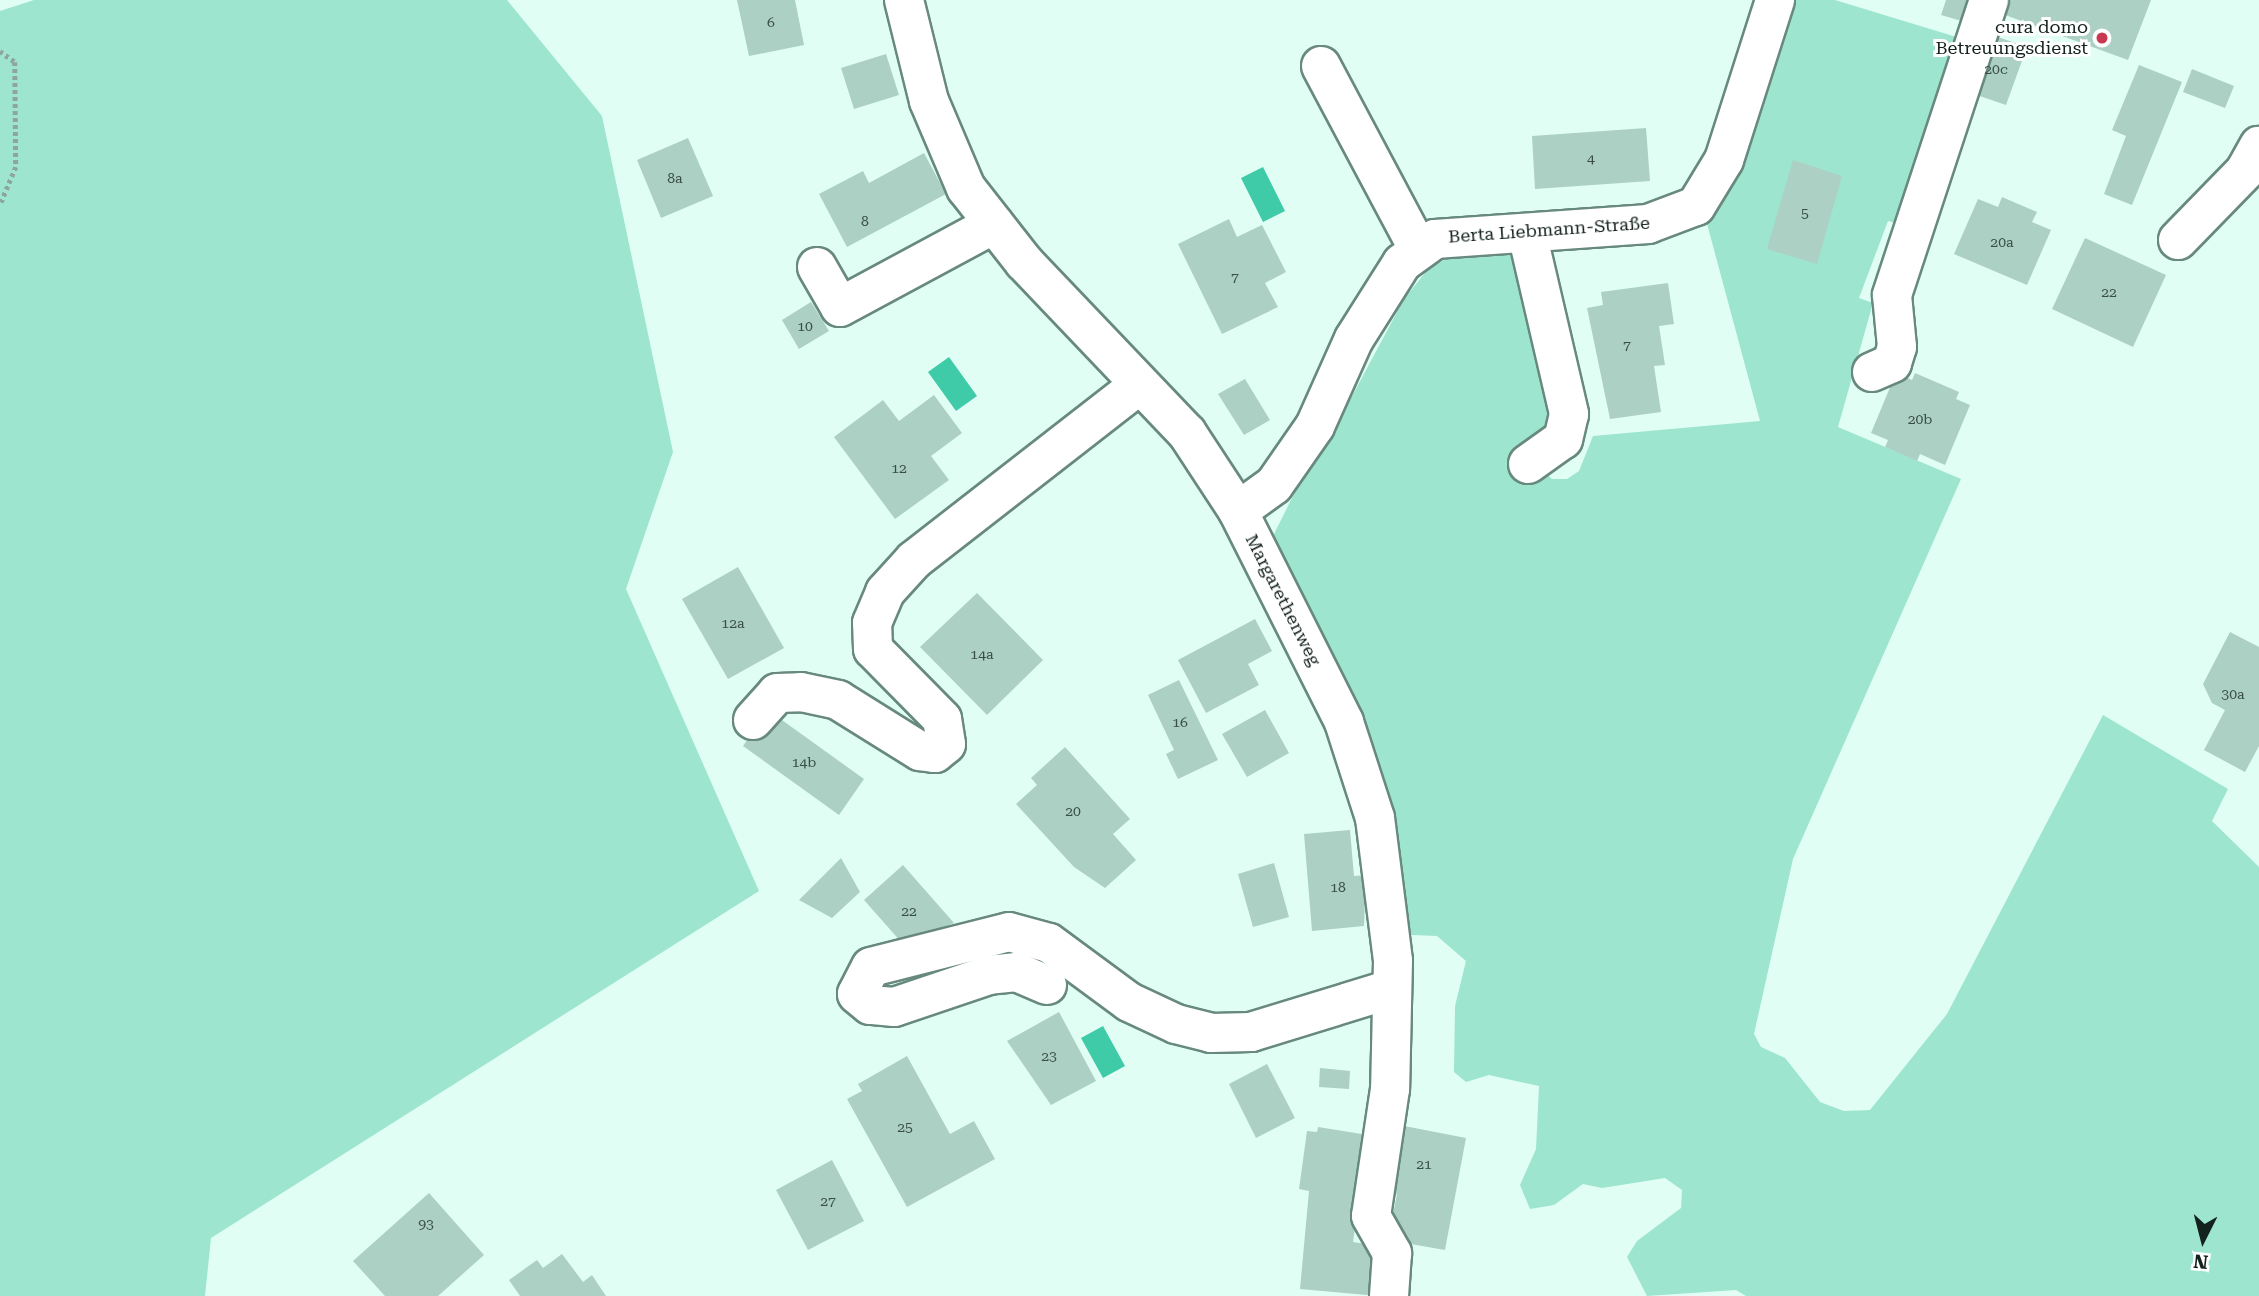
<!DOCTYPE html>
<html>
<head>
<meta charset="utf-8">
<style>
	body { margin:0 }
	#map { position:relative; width:2259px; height:1296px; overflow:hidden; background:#e1fef4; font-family:"Roboto Serif",serif }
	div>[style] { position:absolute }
	.green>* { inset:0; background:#9de5ce }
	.water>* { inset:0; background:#3fcaa8 }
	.building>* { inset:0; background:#acd0c4 }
	.path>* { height:4.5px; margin-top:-2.25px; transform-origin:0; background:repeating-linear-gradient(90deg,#8ea59e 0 3.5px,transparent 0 7px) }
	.roads { filter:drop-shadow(2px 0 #68897e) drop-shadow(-2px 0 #68897e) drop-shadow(0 2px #68897e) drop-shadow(0 -2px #68897e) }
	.minor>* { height:38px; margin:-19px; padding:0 19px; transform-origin:19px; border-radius:19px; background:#fff }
	.dots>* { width:19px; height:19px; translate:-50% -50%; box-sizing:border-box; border:4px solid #fff; border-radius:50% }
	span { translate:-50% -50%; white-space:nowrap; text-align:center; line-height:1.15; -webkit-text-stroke:6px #fff; paint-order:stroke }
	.number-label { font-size:14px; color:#3a4e48 }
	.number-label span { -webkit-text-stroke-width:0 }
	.poi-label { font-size:18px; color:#14221e }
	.right { translate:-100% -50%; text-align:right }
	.street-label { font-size:18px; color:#14221e }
	.north { position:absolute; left:2168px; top:1205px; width:70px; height:70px; -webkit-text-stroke:5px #fff; paint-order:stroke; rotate:186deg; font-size:19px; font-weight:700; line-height:28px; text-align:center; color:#14221e }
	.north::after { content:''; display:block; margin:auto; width:24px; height:32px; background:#14221e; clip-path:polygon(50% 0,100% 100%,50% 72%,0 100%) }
</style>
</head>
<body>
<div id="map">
	<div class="green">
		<div style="clip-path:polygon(34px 0,507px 0,602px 116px,673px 452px,626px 589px,759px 891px,211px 1238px,205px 1296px,0 1296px,0 11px)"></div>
		<div style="clip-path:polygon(1793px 0,1835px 0,1963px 39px,1899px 224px,1888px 221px,1859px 298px,1873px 303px,1838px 427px,1961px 479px,1793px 859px,1754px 1034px,1761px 1047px,1785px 1058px,1820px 1102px,1844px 1111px,1870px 1110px,1947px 1014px,2103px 715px,2228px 789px,2212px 821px,2259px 867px,2259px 1296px,1746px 1296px,1736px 1290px,1647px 1296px,1627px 1257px,1637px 1241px,1681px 1208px,1682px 1190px,1665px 1178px,1602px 1188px,1583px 1184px,1554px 1205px,1530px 1209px,1520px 1185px,1536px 1149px,1539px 1086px,1489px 1075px,1466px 1082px,1454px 1072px,1455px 1006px,1466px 961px,1437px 936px,1389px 934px,1375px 818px,1268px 546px,1309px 464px,1335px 428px,1404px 299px,1429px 268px,1454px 255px,1512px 250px,1550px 414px,1544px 472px,1552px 479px,1567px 479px,1579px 471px,1593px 436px,1760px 421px,1706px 220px,1740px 165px)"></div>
	</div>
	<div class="water">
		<div style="clip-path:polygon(1263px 167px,1285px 211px,1263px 222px,1241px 178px)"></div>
		<div style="clip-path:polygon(949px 357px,977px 396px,956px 411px,928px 372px)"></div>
		<div style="clip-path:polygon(1103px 1026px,1125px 1066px,1103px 1078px,1081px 1038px)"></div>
	</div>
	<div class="building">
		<div style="clip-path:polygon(737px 0,795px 0,804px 45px,749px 56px)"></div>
		<div style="clip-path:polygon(1946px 0,1972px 0,1965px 22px,1941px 15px)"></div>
		<div style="clip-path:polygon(2011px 0,2151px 0,2128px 60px,2005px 15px)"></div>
		<div style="clip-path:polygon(1986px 33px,2027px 47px,2006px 105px,1965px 91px)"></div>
		<div style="clip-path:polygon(886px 54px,899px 95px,854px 109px,841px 68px)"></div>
		<div style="clip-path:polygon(2139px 65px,2182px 82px,2132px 205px,2104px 194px,2126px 136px,2112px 130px)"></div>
		<div style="clip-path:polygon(2192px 69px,2234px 86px,2225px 108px,2183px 92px)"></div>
		<div style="clip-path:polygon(1646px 128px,1650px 181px,1535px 189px,1532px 136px)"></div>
		<div style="clip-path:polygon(688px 138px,713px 196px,661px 218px,637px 160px)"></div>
		<div style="clip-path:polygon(924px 153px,946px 194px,847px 247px,819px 194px,863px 171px,869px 183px)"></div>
		<div style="clip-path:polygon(1793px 160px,1842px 176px,1817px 264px,1767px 249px)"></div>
		<div style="clip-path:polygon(2002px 197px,2037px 212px,2032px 222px,2051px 230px,2027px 285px,1954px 254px,1978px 199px,1998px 207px)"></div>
		<div style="clip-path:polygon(1229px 219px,1237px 237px,1262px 225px,1286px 272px,1265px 283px,1278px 307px,1222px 334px,1178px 244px)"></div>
		<div style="clip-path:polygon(2085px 238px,2166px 275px,2133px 347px,2052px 309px)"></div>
		<div style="clip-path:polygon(1668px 283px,1674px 324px,1659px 326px,1665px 365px,1654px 366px,1661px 412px,1610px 419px,1587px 308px,1603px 305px,1601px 292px)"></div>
		<div style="clip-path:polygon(811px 302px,829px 331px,799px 349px,782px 320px)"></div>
		<div style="clip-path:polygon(1896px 373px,1912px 380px,1915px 373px,1959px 392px,1956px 399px,1970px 405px,1945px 465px,1920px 454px,1917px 461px,1885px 447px,1888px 440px,1871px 433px)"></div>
		<div style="clip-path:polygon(1245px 379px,1270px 420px,1244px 435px,1218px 394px)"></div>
		<div style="clip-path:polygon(934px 395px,962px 433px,931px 456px,949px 480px,895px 519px,834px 437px,883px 400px,899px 421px)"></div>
		<div style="clip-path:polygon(738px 567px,784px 648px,728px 679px,682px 599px)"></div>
		<div style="clip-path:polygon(977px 593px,1043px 660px,987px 715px,920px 647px)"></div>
		<div style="clip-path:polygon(1255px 619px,1272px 651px,1248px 664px,1259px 685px,1206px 713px,1178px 660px)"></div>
		<div style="clip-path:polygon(2230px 632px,2259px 647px,2259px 746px,2245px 772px,2204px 750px,2225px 710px,2212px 703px,2203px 684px)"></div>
		<div style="clip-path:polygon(1179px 680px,1218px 760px,1178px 779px,1166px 754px,1174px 750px,1148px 695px)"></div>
		<div style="clip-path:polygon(768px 710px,864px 779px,839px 815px,743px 746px)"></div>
		<div style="clip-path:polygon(1265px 710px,1289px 753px,1247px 777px,1222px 734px)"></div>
		<div style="clip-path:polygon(1065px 747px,1130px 819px,1113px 834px,1136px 860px,1105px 888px,1074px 867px,1016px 804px,1037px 785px,1031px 778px)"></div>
		<div style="clip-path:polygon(1350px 830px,1354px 876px,1366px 875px,1364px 926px,1312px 931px,1304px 834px)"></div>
		<div style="clip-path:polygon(841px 858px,860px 892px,832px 918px,799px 900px)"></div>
		<div style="clip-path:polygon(1274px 863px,1289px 917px,1253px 927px,1238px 874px)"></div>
		<div style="clip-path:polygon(903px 865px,954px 923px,902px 943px,864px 900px)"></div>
		<div style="clip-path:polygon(1059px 1012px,1096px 1081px,1051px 1105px,1007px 1041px)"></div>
		<div style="clip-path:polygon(907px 1056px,950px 1134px,974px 1121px,995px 1159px,907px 1207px,847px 1099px,862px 1091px,858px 1084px)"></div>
		<div style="clip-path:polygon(1267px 1064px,1295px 1118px,1256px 1138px,1229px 1084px)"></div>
		<div style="clip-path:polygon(1320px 1068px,1350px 1071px,1349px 1089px,1319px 1087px)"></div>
		<div style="clip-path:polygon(1394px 1124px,1466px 1138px,1445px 1250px,1388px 1240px,1397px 1194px,1381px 1191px)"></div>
		<div style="clip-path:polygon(1318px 1127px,1368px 1135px,1353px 1242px,1385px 1247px,1378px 1296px,1300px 1289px,1309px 1191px,1299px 1189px,1307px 1131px,1317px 1132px)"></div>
		<div style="clip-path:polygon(832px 1160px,864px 1221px,808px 1250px,776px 1190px)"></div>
		<div style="clip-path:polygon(429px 1193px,484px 1255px,438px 1296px,385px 1296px,353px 1261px)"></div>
		<div style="clip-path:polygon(562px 1254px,583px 1282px,592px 1275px,606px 1296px,520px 1296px,509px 1280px,537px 1260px,543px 1268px)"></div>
	</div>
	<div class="path">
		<div style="left:0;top:51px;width:19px;rotate:36deg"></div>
		<div style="left:15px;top:62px;width:105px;rotate:89.5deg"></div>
		<div style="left:16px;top:167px;width:41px;rotate:112.8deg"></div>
	</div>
	<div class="roads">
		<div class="minor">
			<div style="left:904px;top:0;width:104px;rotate:76.1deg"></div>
			<div style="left:929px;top:101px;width:95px;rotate:67deg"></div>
			<div style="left:966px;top:188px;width:94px;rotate:51.9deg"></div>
			<div style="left:1024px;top:262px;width:236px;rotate:46.4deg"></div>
			<div style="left:1187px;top:433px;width:93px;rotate:56.8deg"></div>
			<div style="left:1238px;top:511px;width:236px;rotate:63.3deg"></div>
			<div style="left:1344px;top:722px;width:101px;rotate:72.1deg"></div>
			<div style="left:1375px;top:818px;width:144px;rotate:82.8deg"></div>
			<div style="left:1393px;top:961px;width:128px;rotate:91.3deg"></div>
			<div style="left:1390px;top:1089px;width:128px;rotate:98.5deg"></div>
			<div style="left:1371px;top:1216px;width:43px;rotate:60.4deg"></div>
			<div style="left:1392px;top:1253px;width:43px;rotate:94deg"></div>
			<div style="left:1321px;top:66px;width:208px;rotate:62deg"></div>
			<div style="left:1527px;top:233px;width:186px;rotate:76.9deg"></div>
			<div style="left:1569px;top:414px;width:26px;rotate:103deg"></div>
			<div style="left:1563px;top:439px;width:43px;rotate:144.5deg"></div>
			<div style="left:2178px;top:240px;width:96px;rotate:-45.8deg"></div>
			<div style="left:2245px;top:171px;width:29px;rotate:-61deg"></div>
			<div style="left:817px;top:267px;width:46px;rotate:60.1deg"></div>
			<div style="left:840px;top:307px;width:175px;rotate:-28.3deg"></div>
			<div style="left:1872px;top:372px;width:22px;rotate:-24deg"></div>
			<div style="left:1892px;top:363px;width:17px;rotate:-73deg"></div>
			<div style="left:1897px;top:347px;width:52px;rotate:-95.5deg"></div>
			<div style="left:1892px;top:295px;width:311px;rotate:-71.8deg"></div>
			<div style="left:1238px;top:511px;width:44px;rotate:-35.8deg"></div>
			<div style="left:1274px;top:485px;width:72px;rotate:-55.2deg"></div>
			<div style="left:1315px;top:426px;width:95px;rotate:-65.9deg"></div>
			<div style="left:1354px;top:339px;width:90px;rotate:-57.7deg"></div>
			<div style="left:1402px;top:263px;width:41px;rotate:-36deg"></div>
			<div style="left:1435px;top:239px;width:214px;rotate:-4deg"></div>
			<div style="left:1648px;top:224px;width:51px;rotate:-20.6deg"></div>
			<div style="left:1696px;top:206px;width:54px;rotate:-58.7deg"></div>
			<div style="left:1724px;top:160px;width:168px;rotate:-72.3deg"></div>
			<div style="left:753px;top:720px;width:36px;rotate:-48deg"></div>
			<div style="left:777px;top:693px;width:24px;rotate:-2deg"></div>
			<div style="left:801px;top:692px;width:38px;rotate:12deg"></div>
			<div style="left:838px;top:700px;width:97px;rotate:31.9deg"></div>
			<div style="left:920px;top:751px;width:15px;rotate:8deg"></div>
			<div style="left:935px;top:753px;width:14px;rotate:-39deg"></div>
			<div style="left:946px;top:744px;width:25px;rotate:-99deg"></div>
			<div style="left:942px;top:719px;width:98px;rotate:-134.6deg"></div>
			<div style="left:873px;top:649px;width:26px;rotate:-92deg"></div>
			<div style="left:872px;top:623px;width:34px;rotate:-67deg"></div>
			<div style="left:885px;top:592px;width:43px;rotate:-47.8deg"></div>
			<div style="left:914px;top:560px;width:286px;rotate:-37.9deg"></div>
			<div style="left:1047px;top:985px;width:33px;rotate:-157deg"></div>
			<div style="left:1017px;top:972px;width:28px;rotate:174deg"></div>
			<div style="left:989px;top:975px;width:100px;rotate:161.4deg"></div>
			<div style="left:894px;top:1007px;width:24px;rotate:-175deg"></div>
			<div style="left:870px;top:1005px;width:17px;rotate:-140deg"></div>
			<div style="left:857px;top:994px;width:30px;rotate:-63deg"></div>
			<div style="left:871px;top:967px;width:142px;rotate:-14.2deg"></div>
			<div style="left:1009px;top:932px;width:41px;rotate:15.4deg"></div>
			<div style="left:1049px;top:943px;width:99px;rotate:36.4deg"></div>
			<div style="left:1129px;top:1002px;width:52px;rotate:25.1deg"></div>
			<div style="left:1176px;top:1024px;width:36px;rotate:14deg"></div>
			<div style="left:1211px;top:1033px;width:40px;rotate:-1.4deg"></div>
			<div style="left:1251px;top:1032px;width:146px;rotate:-17.1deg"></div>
		</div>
	</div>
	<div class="dots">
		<div style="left:2102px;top:38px;background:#c8384e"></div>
	</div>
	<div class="number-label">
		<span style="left:771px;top:22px">6</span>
		<span style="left:1996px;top:69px">20c</span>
		<span style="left:1591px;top:158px">4</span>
		<span style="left:675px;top:178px">8a</span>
		<span style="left:1805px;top:213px">5</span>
		<span style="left:865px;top:221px">8</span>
		<span style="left:2002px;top:242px">20a</span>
		<span style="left:1235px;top:277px">7</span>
		<span style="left:2109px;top:292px">22</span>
		<span style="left:805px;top:326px">10</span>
		<span style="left:1627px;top:345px">7</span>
		<span style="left:1920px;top:419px">20b</span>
		<span style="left:899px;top:468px">12</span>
		<span style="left:733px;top:623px">12a</span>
		<span style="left:982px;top:654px">14a</span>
		<span style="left:2233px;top:694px">30a</span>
		<span style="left:1180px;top:722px">16</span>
		<span style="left:804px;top:762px">14b</span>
		<span style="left:1073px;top:811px">20</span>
		<span style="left:1338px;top:887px">18</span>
		<span style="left:909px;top:911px">22</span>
		<span style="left:1049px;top:1056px">23</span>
		<span style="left:905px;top:1127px">25</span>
		<span style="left:1424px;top:1164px">21</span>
		<span style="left:828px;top:1201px">27</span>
		<span style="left:426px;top:1224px">93</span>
	</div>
	<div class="poi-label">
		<span class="right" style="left:2088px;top:38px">cura domo<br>Betreuungsdienst</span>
	</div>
	<div class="street-label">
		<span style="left:1549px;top:230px;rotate:-4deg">Berta Liebmann-Straße</span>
		<span style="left:1283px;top:600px;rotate:63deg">Margarethenweg</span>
	</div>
	<div class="north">N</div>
</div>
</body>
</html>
